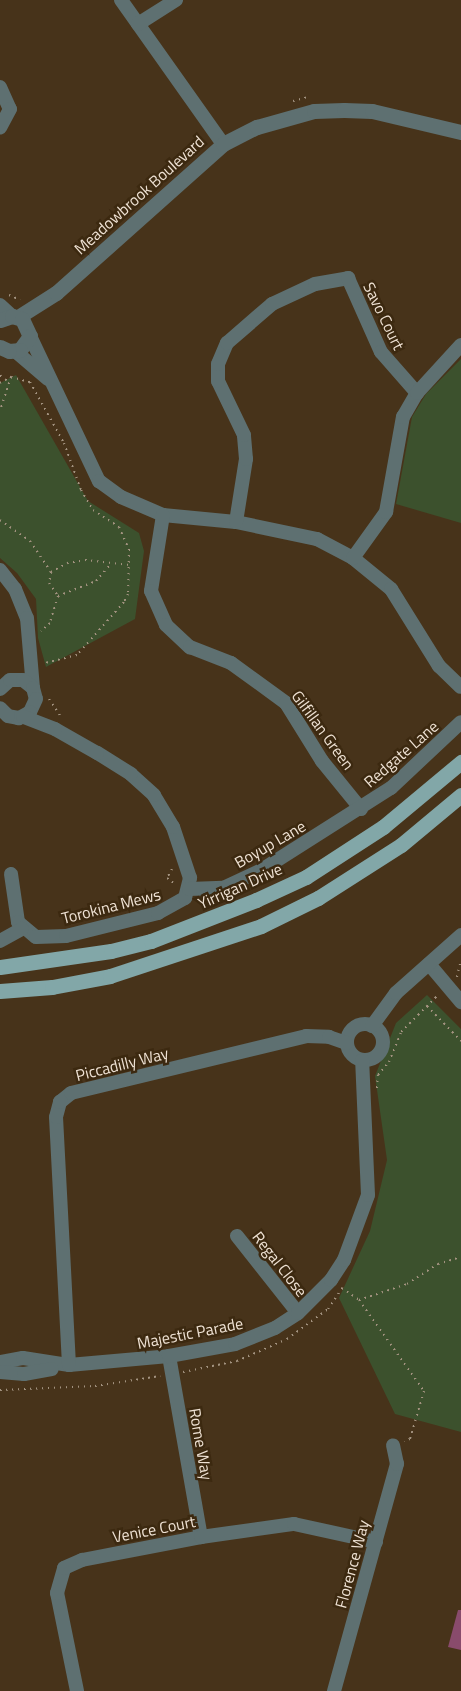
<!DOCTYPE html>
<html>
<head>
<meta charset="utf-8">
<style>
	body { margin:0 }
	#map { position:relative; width:461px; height:1691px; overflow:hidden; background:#47331a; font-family:"Titillium Web",sans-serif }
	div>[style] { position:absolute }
	.green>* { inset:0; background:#3c512d }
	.building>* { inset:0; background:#894b6c }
	.path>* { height:2px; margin-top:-1px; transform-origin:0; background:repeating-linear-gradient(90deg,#a39380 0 1.5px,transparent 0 6px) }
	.minor>* { height:14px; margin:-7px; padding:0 7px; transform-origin:7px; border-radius:7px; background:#5e7071 }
	.minor>.ring { margin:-7px; padding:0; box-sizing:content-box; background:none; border:14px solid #5e7071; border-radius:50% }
	.tertiary>* { height:15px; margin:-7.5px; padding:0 7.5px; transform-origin:7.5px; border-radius:7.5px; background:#5e7071 }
	.primary>* { height:15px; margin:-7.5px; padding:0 7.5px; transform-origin:7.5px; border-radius:7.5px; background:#82a7a8 }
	span { translate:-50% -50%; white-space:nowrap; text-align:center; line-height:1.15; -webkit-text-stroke:5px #3c2910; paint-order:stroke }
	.street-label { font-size:16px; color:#efe2d4 }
</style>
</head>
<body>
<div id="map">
	<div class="green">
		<div style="clip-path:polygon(461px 359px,461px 523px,396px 504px,412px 417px,426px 394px)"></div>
		<div style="clip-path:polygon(16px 375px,88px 501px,139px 533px,144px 551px,135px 619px,46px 667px,38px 638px,36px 599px,17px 573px,0 558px,0 383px)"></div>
		<div style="clip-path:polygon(427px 995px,461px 1029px,461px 1432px,395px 1414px,339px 1298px,370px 1231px,387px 1160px,375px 1076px,396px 1023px)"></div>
	</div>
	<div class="building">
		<div style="clip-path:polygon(458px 1610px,461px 1610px,461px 1650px,448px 1647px)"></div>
	</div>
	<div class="path">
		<div style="left:293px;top:101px;width:16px;rotate:-15deg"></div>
		<div style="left:9px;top:295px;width:12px;rotate:24deg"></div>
		<div style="left:0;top:375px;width:6px;rotate:51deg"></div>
		<div style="left:11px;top:377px;width:20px;rotate:15deg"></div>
		<div style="left:30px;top:382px;width:70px;rotate:60.9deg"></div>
		<div style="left:64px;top:443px;width:50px;rotate:70.1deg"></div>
		<div style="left:81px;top:490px;width:23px;rotate:59deg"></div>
		<div style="left:93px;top:510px;width:31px;rotate:33deg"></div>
		<div style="left:119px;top:527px;width:24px;rotate:66deg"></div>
		<div style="left:129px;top:549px;width:45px;rotate:91.3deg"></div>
		<div style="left:128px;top:594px;width:9px;rotate:117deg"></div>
		<div style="left:124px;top:602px;width:71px;rotate:131.6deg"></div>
		<div style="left:77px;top:655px;width:34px;rotate:166deg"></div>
		<div style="left:0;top:383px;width:13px;rotate:-29deg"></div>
		<div style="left:11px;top:377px;width:35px;rotate:108deg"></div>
		<div style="left:0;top:520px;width:37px;rotate:35deg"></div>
		<div style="left:30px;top:541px;width:37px;rotate:56deg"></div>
		<div style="left:51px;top:572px;width:11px;rotate:100deg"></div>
		<div style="left:49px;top:583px;width:16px;rotate:55deg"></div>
		<div style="left:58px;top:596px;width:28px;rotate:107deg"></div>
		<div style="left:50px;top:623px;width:12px;rotate:138deg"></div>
		<div style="left:51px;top:572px;width:18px;rotate:-29deg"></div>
		<div style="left:67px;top:563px;width:18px;rotate:-9deg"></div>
		<div style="left:85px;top:560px;width:45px;rotate:6.3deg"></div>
		<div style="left:58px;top:596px;width:41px;rotate:-21.5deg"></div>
		<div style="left:96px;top:581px;width:23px;rotate:-49deg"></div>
		<div style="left:49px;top:699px;width:22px;rotate:56deg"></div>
		<div style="left:172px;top:869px;width:10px;rotate:119deg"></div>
		<div style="left:167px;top:878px;width:10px;rotate:37deg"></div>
		<div style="left:457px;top:977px;width:17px;rotate:-77deg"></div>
		<div style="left:427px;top:1006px;width:49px;rotate:45.8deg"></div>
		<div style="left:377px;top:1088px;width:13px;rotate:-86deg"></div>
		<div style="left:378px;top:1075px;width:17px;rotate:-50deg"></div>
		<div style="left:389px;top:1062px;width:32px;rotate:-68deg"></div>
		<div style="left:401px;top:1032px;width:52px;rotate:-45deg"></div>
		<div style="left:342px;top:1288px;width:21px;rotate:35deg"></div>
		<div style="left:359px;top:1300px;width:51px;rotate:-18.4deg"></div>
		<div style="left:407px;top:1284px;width:37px;rotate:-33deg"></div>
		<div style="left:438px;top:1264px;width:24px;rotate:-17deg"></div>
		<div style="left:359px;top:1300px;width:112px;rotate:54.5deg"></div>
		<div style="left:424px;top:1391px;width:50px;rotate:106.3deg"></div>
		<div style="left:410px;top:1439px;width:6px;rotate:162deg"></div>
		<div style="left:183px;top:1372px;width:55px;rotate:-11.5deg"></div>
		<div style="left:237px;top:1361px;width:55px;rotate:-23.7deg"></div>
		<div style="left:287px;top:1339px;width:51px;rotate:-36.2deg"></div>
		<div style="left:328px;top:1309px;width:29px;rotate:-56deg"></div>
		<div style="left:0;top:1390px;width:95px;rotate:-2.4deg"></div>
		<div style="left:95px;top:1386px;width:66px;rotate:-8.7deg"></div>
	</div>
	<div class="minor">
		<div style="left:121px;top:0;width:176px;rotate:54.7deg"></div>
		<div style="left:138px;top:24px;width:45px;rotate:-32.3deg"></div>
		<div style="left:0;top:87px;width:24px;rotate:66deg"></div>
		<div style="left:10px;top:109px;width:21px;rotate:118deg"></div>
		<div style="left:0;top:305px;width:16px;rotate:43deg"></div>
		<div style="left:30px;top:336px;width:161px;rotate:64.6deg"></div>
		<div style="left:99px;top:481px;width:27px;rotate:36deg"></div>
		<div style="left:121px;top:497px;width:46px;rotate:23.2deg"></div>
		<div style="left:163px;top:515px;width:73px;rotate:5.5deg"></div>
		<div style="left:236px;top:522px;width:83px;rotate:11.9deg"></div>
		<div style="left:317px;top:539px;width:41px;rotate:27.8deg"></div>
		<div style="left:353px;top:558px;width:49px;rotate:39.2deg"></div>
		<div style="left:391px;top:589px;width:91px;rotate:58.1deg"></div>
		<div style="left:439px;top:666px;width:30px;rotate:44deg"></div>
		<div style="left:15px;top:351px;width:43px;rotate:40.3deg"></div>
		<div style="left:163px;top:515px;width:77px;rotate:99deg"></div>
		<div style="left:151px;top:591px;width:37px;rotate:66deg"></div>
		<div style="left:166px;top:625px;width:33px;rotate:43deg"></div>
		<div style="left:190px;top:647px;width:44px;rotate:21.3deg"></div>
		<div style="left:231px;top:663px;width:68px;rotate:36deg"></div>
		<div style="left:286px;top:703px;width:68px;rotate:58.2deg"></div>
		<div style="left:322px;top:761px;width:62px;rotate:50.9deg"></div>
		<div style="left:236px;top:522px;width:64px;rotate:-81deg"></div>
		<div style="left:246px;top:459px;width:24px;rotate:-95deg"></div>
		<div style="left:244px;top:435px;width:60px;rotate:-115.7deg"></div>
		<div style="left:218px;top:381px;width:17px;rotate:-90deg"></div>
		<div style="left:218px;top:364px;width:23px;rotate:-67deg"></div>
		<div style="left:227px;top:343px;width:60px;rotate:-40.9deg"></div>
		<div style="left:272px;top:304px;width:47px;rotate:-24.9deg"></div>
		<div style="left:315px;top:284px;width:34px;rotate:-10deg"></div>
		<div style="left:348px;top:278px;width:81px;rotate:66deg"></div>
		<div style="left:381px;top:352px;width:55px;rotate:48.7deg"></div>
		<div style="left:353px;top:558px;width:57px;rotate:-54.3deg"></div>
		<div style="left:386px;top:512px;width:97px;rotate:-79.9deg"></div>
		<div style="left:403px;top:417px;width:28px;rotate:-60deg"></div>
		<div style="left:417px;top:393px;width:65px;rotate:-47.5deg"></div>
		<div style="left:0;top:570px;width:24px;rotate:52deg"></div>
		<div style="left:15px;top:589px;width:31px;rotate:68deg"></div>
		<div style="left:27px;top:618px;width:70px;rotate:85.1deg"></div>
		<div style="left:0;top:689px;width:13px;rotate:-42deg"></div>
		<div style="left:10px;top:680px;width:13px"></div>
		<div style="left:23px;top:680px;width:13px;rotate:39deg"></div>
		<div style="left:33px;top:688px;width:11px;rotate:75deg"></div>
		<div style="left:36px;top:699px;width:14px;rotate:115deg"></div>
		<div style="left:30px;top:712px;width:13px;rotate:151deg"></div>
		<div style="left:19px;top:718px;width:11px;rotate:-170deg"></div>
		<div style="left:8px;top:716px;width:11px;rotate:-135deg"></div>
		<div style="left:11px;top:874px;width:49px;rotate:81.7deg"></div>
		<div style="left:18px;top:922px;width:23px;rotate:40deg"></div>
		<div style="left:36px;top:937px;width:30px;rotate:-2deg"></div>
		<div style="left:66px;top:936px;width:95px;rotate:-14deg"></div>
		<div style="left:158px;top:913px;width:31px;rotate:-29deg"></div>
		<div style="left:185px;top:898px;width:21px;rotate:-76deg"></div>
		<div style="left:190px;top:878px;width:54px;rotate:-108.4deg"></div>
		<div style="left:173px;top:827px;width:37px;rotate:-121deg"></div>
		<div style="left:154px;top:795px;width:31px;rotate:-138deg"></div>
		<div style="left:131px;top:774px;width:40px;rotate:-148deg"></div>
		<div style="left:97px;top:753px;width:48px;rotate:-150.3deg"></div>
		<div style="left:55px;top:729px;width:34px;rotate:-159deg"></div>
		<div style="left:189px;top:889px;width:34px;rotate:-2deg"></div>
		<div style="left:223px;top:888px;width:41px;rotate:-24.7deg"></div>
		<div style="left:260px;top:871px;width:155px;rotate:-32.4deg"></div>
		<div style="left:391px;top:788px;width:96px;rotate:-43.3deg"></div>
		<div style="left:0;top:941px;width:25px;rotate:-29deg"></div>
		<div style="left:429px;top:964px;width:50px;rotate:49.9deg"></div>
		<div class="ring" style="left:347px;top:1024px;width:22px;height:22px"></div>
		<div style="left:372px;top:1026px;width:41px;rotate:-54deg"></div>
		<div style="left:396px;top:993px;width:87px;rotate:-41.7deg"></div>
		<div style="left:237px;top:1236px;width:98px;rotate:51.6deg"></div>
		<div style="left:169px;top:1356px;width:184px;rotate:80deg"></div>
		<div style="left:0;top:1362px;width:23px;rotate:-10deg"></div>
		<div style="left:23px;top:1358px;width:47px;rotate:8.7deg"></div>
		<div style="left:69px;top:1365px;width:100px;rotate:-5.1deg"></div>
		<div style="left:169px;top:1356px;width:67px;rotate:-10.3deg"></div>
		<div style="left:235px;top:1344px;width:43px;rotate:-21.8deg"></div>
		<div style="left:275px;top:1328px;width:27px;rotate:-33deg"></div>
		<div style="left:298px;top:1313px;width:47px;rotate:-45deg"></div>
		<div style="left:331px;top:1280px;width:24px;rotate:-57deg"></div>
		<div style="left:344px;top:1260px;width:69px;rotate:-69.7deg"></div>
		<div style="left:368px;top:1195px;width:135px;rotate:-92.5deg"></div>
		<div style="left:69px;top:1365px;width:248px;rotate:-93deg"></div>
		<div style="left:56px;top:1117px;width:16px;rotate:-75deg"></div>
		<div style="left:60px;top:1102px;width:14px;rotate:-39deg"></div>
		<div style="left:71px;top:1093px;width:242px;rotate:-13.6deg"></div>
		<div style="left:306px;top:1036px;width:23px;rotate:2deg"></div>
		<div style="left:329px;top:1037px;width:18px;rotate:19deg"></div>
		<div style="left:0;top:1372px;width:24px;rotate:5deg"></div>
		<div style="left:24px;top:1374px;width:28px;rotate:-10deg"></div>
		<div style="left:77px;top:1691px;width:100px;rotate:-101.5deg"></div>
		<div style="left:57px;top:1593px;width:26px;rotate:-74deg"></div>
		<div style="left:64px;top:1568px;width:20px;rotate:-24deg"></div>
		<div style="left:82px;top:1560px;width:121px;rotate:-10.9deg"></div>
		<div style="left:201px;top:1537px;width:94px;rotate:-8deg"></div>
		<div style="left:294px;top:1524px;width:84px;rotate:12.4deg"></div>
		<div style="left:334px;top:1691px;width:236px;rotate:-74.5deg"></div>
		<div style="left:397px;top:1464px;width:19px;rotate:-102deg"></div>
	</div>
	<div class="tertiary">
		<div style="left:18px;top:317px;width:45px;rotate:-32.3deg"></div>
		<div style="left:56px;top:293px;width:224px;rotate:-41.7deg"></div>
		<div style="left:223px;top:144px;width:38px;rotate:-27deg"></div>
		<div style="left:257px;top:127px;width:59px;rotate:-15.7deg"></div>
		<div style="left:314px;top:111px;width:30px;rotate:-2deg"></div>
		<div style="left:344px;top:110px;width:28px;rotate:2deg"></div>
		<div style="left:372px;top:111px;width:91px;rotate:13.3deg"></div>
		<div style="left:0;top:320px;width:13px;rotate:-18deg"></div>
		<div style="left:12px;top:316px;width:10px;rotate:17deg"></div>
		<div style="left:22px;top:319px;width:19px;rotate:65deg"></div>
		<div style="left:30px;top:336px;width:17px;rotate:126deg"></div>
		<div style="left:20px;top:350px;width:11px;rotate:175deg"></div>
		<div style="left:9px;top:351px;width:10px;rotate:-156deg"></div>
	</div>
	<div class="primary">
		<div style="left:0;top:967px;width:112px;rotate:-8.2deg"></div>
		<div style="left:111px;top:951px;width:41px;rotate:-14deg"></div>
		<div style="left:151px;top:941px;width:113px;rotate:-21.3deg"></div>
		<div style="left:256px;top:900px;width:55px;rotate:-24.7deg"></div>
		<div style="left:306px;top:877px;width:92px;rotate:-33deg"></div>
		<div style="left:383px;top:827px;width:102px;rotate:-39.8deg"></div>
		<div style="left:0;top:991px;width:52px;rotate:-4.4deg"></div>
		<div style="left:52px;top:987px;width:59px;rotate:-10.7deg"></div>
		<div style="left:110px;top:976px;width:159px;rotate:-18.3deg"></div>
		<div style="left:261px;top:926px;width:64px;rotate:-26.2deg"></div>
		<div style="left:318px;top:898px;width:98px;rotate:-32.6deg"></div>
		<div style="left:401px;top:845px;width:78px;rotate:-39.8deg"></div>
	</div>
	<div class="street-label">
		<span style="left:139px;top:195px;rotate:-42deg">Meadowbrook Boulevard</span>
		<span style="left:384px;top:316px;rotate:64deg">Savo Court</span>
		<span style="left:323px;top:730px;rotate:54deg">Gilfillan Green</span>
		<span style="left:401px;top:754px;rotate:-41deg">Redgate Lane</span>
		<span style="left:270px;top:844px;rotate:-30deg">Boyup Lane</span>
		<span style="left:240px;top:886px;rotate:-24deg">Yirrigan Drive</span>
		<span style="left:111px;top:906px;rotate:-14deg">Torokina Mews</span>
		<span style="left:122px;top:1064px;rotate:-14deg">Piccadilly Way</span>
		<span style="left:280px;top:1264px;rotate:52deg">Regal Close</span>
		<span style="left:190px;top:1333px;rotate:-11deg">Majestic Parade</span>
		<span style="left:201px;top:1444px;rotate:80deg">Rome Way</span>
		<span style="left:154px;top:1529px;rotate:-11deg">Venice Court</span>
		<span style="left:352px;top:1564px;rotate:-75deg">Florence Way</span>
	</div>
</div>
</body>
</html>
